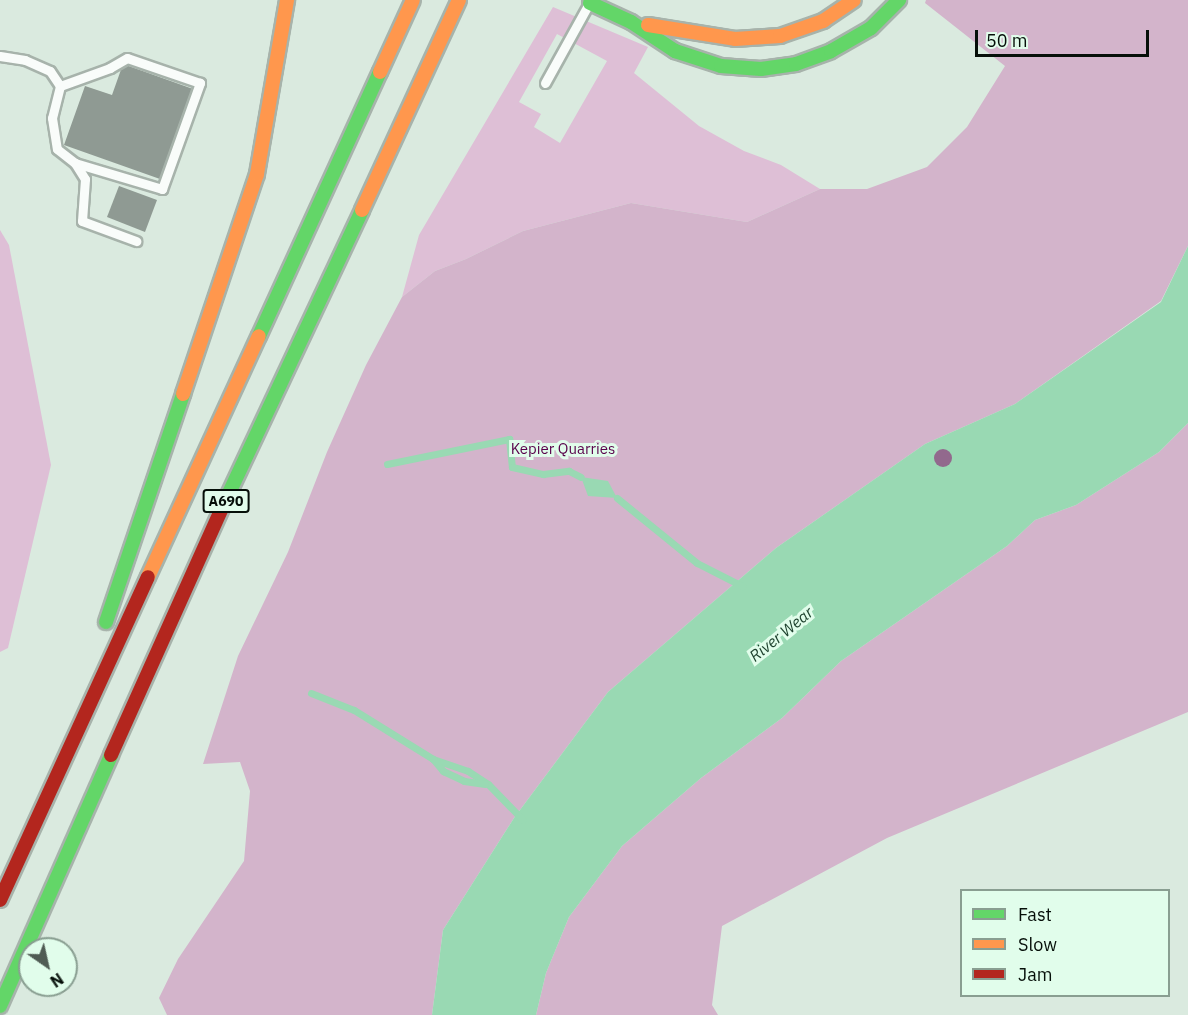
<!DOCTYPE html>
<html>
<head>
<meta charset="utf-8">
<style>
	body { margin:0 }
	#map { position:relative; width:1188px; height:1015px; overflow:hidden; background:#daeadf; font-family:"IBM Plex Sans",sans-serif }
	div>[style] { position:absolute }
	.green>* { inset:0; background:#debfd6 }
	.forest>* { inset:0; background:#d3b4cb }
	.water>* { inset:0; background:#99d9b3 }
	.stream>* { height:7px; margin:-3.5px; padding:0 3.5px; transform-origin:3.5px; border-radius:3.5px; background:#99d9b3 }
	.building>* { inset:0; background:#8f9a93 }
	.roads { filter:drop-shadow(2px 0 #a7b3ab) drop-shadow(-2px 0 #a7b3ab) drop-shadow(0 2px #a7b3ab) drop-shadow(0 -2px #a7b3ab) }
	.lane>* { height:9px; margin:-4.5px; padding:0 4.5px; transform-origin:4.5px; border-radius:4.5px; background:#f9fcfa }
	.fast>* { height:14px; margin:-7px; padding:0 7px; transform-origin:7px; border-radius:7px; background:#63d668 }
	.slow>* { height:14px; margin:-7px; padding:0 7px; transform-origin:7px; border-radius:7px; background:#ff974d }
	.jam>* { height:14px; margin:-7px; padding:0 7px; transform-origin:7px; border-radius:7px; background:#b3261e }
	.trees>* { width:18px; height:18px; margin:-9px; border-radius:50%; background:#92698d }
	span { translate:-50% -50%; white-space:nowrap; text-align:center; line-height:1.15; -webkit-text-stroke:6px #e1fdeb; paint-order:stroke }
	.shield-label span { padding:2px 4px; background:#e1fdeb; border:2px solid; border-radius:4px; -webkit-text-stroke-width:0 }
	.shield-label { font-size:14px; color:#060f09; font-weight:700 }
	.park-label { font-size:15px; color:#58004a }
	.water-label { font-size:16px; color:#1b3f2b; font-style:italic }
	.legend { position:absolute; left:960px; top:889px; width:210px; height:108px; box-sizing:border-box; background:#e1fdeb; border:2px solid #899e91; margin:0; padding:8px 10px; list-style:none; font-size:18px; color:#060f09 }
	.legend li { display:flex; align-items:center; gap:12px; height:30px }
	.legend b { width:30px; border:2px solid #899e91 }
	.north { position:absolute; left:18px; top:937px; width:60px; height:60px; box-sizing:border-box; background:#e1fdeb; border:2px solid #899e91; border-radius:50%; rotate:146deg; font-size:16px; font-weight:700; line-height:24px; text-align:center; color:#060f09 }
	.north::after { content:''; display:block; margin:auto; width:21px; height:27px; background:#505c54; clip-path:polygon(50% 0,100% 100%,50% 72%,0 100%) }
	.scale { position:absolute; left:975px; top:30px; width:174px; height:27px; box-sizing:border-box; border:3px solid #060f09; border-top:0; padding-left:8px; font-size:18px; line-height:21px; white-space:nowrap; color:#060f09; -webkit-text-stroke:4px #e1fdeb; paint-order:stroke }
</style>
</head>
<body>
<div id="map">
	<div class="green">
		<div style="clip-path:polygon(evenodd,553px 7px,648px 47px,634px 73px,699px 126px,744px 151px,781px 165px,820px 189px,747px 222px,631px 203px,523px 231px,466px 259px,435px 271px,402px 297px,419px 235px,553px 7px,557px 34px,607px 61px,560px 143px,534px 127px,541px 114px,519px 102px,557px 34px)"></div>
		<div style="clip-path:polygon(0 230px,9px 245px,51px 465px,8px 648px,0 652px)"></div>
	</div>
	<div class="forest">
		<div style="clip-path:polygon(926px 0,1188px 0,1188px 246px,1161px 301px,1015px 404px,925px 444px,776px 548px,608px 692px,514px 818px,443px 930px,432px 1015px,167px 1015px,159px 998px,178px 959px,244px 861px,250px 791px,240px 762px,203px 764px,238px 656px,288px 552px,327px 452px,366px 365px,402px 297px,435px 271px,466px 259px,523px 231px,631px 203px,747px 222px,820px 189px,867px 189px,927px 167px,967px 127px,1005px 66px,925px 3px)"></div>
		<div style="clip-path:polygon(1188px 423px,1188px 712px,887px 838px,722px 926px,712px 1005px,718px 1015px,536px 1015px,546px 973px,569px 917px,622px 846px,701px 778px,782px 718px,841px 661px,1007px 546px,1035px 520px,1076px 505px,1159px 452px)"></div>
	</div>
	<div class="water">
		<div style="clip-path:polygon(1188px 246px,1188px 423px,1159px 452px,1076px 505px,1035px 520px,1007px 546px,841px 661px,782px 718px,701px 778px,622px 846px,569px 917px,546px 973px,536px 1015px,432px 1015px,443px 930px,514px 818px,608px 692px,776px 548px,925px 444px,1015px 404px,1161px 302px)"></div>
		<div style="clip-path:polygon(581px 477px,608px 481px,617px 498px,588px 496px)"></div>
	</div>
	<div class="stream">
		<div style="left:387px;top:464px;width:125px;rotate:-11.6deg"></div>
		<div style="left:509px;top:439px;width:28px;rotate:84deg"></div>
		<div style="left:512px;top:467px;width:32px;rotate:13deg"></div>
		<div style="left:543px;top:474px;width:26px;rotate:-7deg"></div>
		<div style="left:569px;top:471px;width:13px;rotate:27deg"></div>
		<div style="left:617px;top:498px;width:103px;rotate:39.1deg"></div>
		<div style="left:697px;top:563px;width:51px;rotate:27.1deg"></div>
		<div style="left:311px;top:693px;width:46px;rotate:21.6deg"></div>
		<div style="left:354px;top:710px;width:93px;rotate:31.8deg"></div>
		<div style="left:433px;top:759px;width:37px;rotate:19deg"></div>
		<div style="left:468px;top:771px;width:24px;rotate:33deg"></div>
		<div style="left:488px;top:784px;width:50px;rotate:45.8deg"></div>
		<div style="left:433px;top:759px;width:16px;rotate:50deg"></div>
		<div style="left:443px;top:771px;width:23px;rotate:25deg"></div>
		<div style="left:464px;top:781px;width:21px;rotate:8deg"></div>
	</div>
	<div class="building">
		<div style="clip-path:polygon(123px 64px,193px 89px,160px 179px,64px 145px,85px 86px,112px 95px)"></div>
		<div style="clip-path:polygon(119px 186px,157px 200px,145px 232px,107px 217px)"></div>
	</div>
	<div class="roads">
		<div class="lane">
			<div style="left:0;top:56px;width:25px;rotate:9deg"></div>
			<div style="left:25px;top:60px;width:27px;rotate:24deg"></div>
			<div style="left:50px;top:71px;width:18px;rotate:56deg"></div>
			<div style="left:545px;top:83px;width:87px;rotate:-61.1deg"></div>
			<div style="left:75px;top:163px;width:91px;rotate:16.6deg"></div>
			<div style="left:162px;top:189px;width:113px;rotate:-70.3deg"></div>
			<div style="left:200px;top:83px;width:77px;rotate:-161.1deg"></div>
			<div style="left:127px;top:58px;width:20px;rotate:150deg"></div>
			<div style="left:110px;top:68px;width:53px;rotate:160.2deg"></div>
			<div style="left:60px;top:86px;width:33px;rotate:104deg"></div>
			<div style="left:52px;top:118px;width:31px;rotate:81deg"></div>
			<div style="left:57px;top:149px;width:23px;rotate:38deg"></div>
			<div style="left:75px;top:163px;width:19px;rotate:58deg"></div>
			<div style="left:85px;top:179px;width:42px;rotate:94.1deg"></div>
			<div style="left:82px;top:221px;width:58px;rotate:20.3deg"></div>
		</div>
		<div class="fast">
			<div style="left:590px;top:3px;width:45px;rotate:24.9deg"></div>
			<div style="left:631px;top:22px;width:53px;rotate:33.4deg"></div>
			<div style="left:675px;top:51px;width:48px;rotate:18.1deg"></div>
			<div style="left:721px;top:66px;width:40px;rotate:4.3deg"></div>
			<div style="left:761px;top:69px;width:35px;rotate:-8deg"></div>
			<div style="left:796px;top:64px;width:37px;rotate:-20deg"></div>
			<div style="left:831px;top:51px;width:46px;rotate:-29.9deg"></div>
			<div style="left:871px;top:28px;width:40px;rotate:-45deg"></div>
			<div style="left:259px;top:336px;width:290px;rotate:-65.4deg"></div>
			<div style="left:222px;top:508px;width:329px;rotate:-64.8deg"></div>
			<div style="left:106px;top:622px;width:241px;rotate:-71.3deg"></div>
			<div style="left:0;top:1006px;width:274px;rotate:-66.1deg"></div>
		</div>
		<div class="slow">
			<div style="left:648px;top:25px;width:88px;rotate:9.1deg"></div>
			<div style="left:735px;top:39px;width:45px;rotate:-3.8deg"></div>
			<div style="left:780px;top:36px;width:46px;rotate:-19.2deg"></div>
			<div style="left:823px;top:21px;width:37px;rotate:-34deg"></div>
			<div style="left:380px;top:72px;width:79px;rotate:-65.4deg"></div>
			<div style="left:362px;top:210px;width:231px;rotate:-65.2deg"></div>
			<div style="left:183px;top:394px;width:232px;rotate:-71.4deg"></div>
			<div style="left:257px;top:174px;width:177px;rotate:-80.2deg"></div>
			<div style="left:148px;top:577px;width:265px;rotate:-65.3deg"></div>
		</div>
		<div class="jam">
			<div style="left:111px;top:755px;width:271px;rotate:-65.8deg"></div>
			<div style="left:0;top:900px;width:355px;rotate:-65.4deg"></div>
		</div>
	</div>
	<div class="trees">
		<div style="left:943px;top:458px"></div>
	</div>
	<div class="shield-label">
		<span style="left:226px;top:501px">A690</span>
	</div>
	<div class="park-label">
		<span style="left:563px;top:449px">Kepier Quarries</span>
	</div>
	<div class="water-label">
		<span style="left:781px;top:634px;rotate:-39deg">River Wear</span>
	</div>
	<ul class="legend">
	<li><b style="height:8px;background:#63d668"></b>Fast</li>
	<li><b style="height:8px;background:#ff974d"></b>Slow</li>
	<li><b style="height:8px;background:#b3261e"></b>Jam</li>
	</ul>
	<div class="north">N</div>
	<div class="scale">50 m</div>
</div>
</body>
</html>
